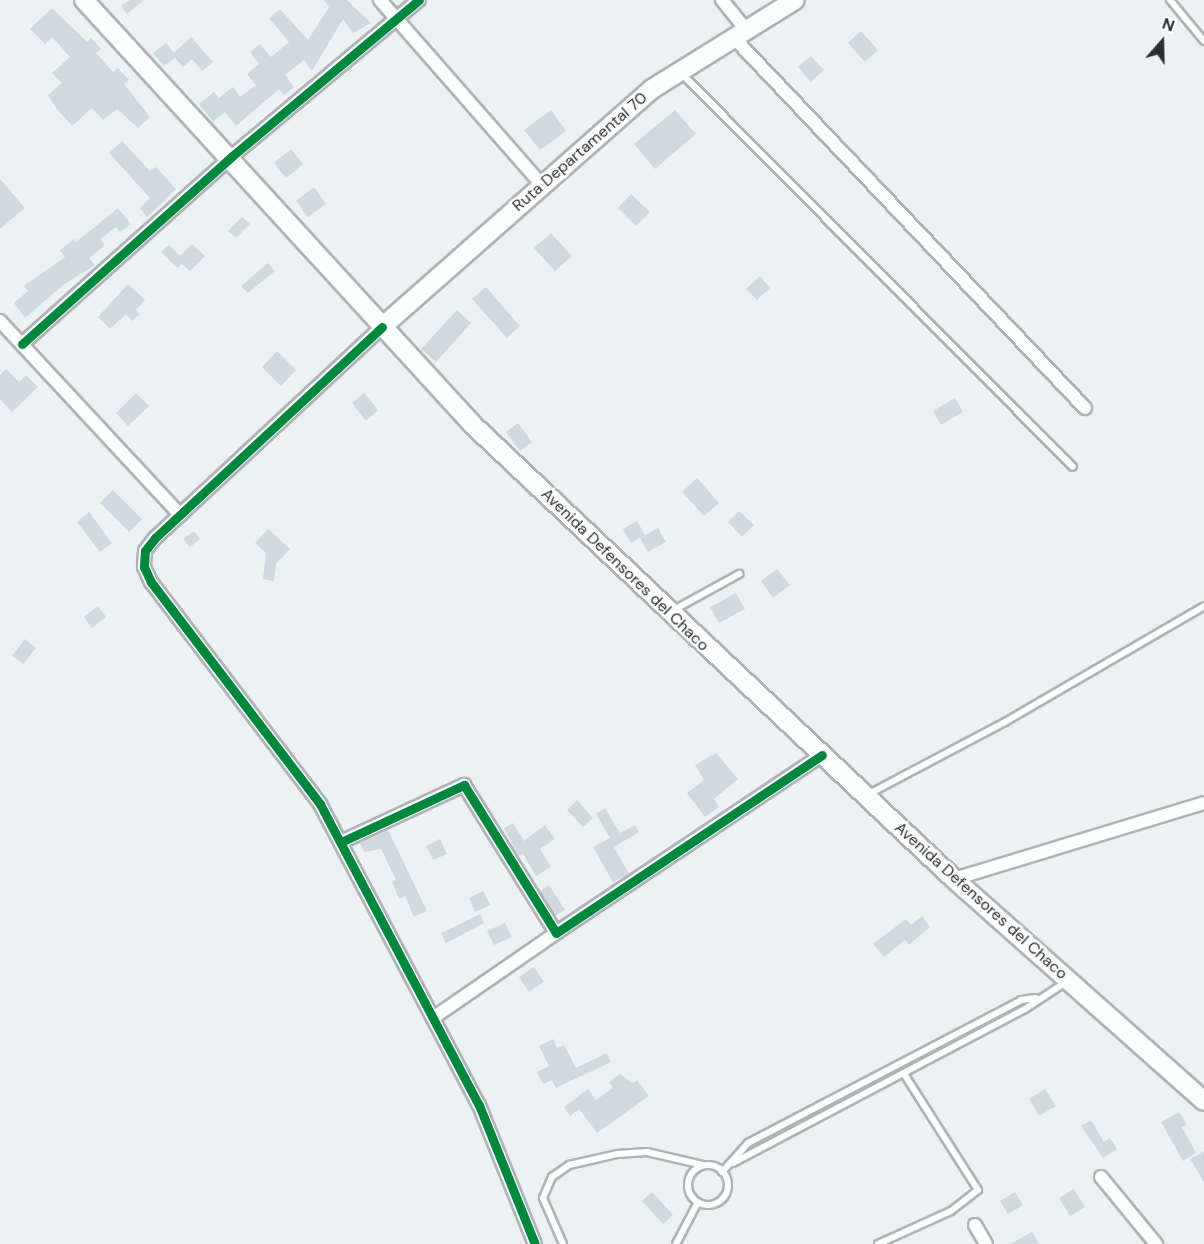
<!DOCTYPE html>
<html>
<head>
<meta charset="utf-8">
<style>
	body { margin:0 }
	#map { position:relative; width:1204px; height:1244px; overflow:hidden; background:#ecf2f4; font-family:"DM Sans",sans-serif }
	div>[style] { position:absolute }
	.building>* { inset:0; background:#cedae0 }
	.roads { filter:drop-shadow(2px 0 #afb3b5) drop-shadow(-2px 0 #afb3b5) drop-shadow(0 2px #afb3b5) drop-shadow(0 -2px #afb3b5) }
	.lane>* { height:6px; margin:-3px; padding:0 3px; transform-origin:3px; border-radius:3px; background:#fcfdfd }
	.lane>.ring { margin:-3px; padding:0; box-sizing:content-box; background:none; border:6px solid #fcfdfd; border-radius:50% }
	.street>* { height:12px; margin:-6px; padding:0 6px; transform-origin:6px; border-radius:6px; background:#fcfdfd }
	.secondary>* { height:18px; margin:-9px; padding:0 9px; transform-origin:9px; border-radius:9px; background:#fcfdfd }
	.cycleway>* { height:9px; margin:-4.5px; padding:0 4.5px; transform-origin:4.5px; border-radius:4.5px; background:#00873e }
	span { translate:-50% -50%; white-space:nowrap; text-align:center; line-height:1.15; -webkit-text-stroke:5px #fefefe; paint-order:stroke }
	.street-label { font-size:16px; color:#292d2f }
	.north { position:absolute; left:1132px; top:12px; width:60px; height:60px; -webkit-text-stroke:4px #fefefe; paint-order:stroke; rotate:20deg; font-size:16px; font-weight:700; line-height:24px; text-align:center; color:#292d2f }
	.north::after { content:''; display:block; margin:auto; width:21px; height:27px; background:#292d2f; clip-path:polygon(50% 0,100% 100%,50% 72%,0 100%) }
</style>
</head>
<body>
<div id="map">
	<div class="building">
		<div style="clip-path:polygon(129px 0,144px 0,127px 14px,121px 6px)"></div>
		<div style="clip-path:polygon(324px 0,347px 0,371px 23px,353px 33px,343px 19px,312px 71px,304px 60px,285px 75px,294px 87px,284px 95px,279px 89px,236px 126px,225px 112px,213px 122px,199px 104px,214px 92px,219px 98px,233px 87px,240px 97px,256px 85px,247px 74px,259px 64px,250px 52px,260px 44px,271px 57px,289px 42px,269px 18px,280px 9px,308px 40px,329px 7px)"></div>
		<div style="clip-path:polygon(52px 8px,87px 42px,91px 38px,101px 49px,96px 53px,113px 72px,118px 68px,129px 80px,124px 84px,150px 117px,138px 128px,117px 109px,103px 120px,92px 108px,72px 126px,56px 108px,48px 95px,62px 83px,52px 73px,70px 57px,52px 37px,45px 44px,30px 29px)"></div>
		<div style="clip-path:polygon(861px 31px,878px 50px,865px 62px,848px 43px)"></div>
		<div style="clip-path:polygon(191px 37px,213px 62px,202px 71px,192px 59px,183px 67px,175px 58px,164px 66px,153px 53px,166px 43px,174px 53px)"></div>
		<div style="clip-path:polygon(811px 56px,824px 70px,811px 82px,798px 67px)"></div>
		<div style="clip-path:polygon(551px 110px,566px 131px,540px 150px,524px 130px)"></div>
		<div style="clip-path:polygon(675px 110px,696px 134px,655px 169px,634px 144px)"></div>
		<div style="clip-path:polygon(122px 141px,150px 171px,156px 167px,176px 189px,147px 217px,140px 208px,150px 198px,109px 153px)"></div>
		<div style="clip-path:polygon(291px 149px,303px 164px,286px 178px,274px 163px)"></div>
		<div style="clip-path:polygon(0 179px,25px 208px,0 229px)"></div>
		<div style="clip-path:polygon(314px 187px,326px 204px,308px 217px,296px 201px)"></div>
		<div style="clip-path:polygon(631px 194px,650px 212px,636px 226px,618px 208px)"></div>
		<div style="clip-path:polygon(118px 208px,131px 224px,120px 232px,116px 227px,100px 239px,105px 245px,89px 258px,95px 265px,63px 285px,25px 318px,14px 303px,28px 291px,24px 286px,65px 257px,60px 250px,74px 239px,76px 242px)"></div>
		<div style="clip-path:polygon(242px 217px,250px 224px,236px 238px,228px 231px)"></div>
		<div style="clip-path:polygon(551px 233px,572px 256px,555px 271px,534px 248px)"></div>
		<div style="clip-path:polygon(192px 244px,205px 256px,190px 271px,182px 264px,177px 268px,161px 252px,169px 245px,180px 256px)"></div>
		<div style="clip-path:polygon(268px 263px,275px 271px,248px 293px,241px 286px)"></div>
		<div style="clip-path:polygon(760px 276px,770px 288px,757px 300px,746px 289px)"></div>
		<div style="clip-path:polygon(128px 284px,145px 300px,136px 310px,140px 314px,132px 321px,126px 314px,110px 329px,98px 317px)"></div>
		<div style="clip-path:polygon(486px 287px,520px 326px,507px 338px,472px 299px)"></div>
		<div style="clip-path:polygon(457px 310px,471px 323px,436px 362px,421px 349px)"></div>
		<div style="clip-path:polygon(277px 351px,296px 370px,281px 386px,262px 367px)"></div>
		<div style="clip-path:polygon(6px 369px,19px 382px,26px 375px,38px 387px,12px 412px,0 399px,0 375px)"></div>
		<div style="clip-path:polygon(136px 393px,149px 406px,128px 426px,116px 413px)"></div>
		<div style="clip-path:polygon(364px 393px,378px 410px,366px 421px,352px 403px)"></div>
		<div style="clip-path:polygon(955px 398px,963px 412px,941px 425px,933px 411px)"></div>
		<div style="clip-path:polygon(518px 423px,532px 442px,520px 451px,506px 432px)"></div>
		<div style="clip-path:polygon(697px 478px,719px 503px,704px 516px,682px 492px)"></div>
		<div style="clip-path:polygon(113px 490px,142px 519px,129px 532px,100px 503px)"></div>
		<div style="clip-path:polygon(739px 511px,754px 525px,742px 537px,728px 522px)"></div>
		<div style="clip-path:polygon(89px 512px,112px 543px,100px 552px,77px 522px)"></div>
		<div style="clip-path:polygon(637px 521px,645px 535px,631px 543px,623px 529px)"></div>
		<div style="clip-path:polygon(658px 528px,666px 542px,648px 552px,640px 538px)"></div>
		<div style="clip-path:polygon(268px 529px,290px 549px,276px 564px,274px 581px,263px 579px,266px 553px,255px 543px)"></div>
		<div style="clip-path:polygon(194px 531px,200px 539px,190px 547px,183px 539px)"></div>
		<div style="clip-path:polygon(777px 569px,790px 585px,773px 598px,761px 581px)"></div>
		<div style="clip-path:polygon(736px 593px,745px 609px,719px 623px,710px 607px)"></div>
		<div style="clip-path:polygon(98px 606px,106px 617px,92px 628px,84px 617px)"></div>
		<div style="clip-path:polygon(25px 639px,36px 648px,23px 664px,12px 656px)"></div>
		<div style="clip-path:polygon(716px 753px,738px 779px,714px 799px,719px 807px,705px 817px,687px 793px,704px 780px,695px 765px)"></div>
		<div style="clip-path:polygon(577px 800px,593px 818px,583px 827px,567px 810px)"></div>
		<div style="clip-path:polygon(605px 808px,620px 833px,635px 825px,639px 832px,614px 847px,629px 874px,613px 882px,593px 847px,610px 838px,596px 814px)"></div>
		<div style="clip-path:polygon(513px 823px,524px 841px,545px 825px,555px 839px,540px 849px,551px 867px,536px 876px,523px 854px,518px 856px,504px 828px)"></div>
		<div style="clip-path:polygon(388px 830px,427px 911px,414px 917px,405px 896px,399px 899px,392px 881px,396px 880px,381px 849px,364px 852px,360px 843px)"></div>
		<div style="clip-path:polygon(440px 839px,447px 854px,433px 860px,426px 846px)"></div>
		<div style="clip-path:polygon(549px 885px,565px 910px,555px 916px,540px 891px)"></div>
		<div style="clip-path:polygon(483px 891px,490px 905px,475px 912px,469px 898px)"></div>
		<div style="clip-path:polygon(480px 914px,484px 923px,446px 943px,441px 933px)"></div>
		<div style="clip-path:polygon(922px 916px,930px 927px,909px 945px,905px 940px,884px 957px,873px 944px,906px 919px,911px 925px)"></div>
		<div style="clip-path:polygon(505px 923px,512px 937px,494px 945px,487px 931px)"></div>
		<div style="clip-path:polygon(534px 967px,544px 982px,529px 992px,519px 977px)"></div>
		<div style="clip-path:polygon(553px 1039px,557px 1048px,564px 1045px,576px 1068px,607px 1053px,611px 1062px,556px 1088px,552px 1080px,543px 1084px,537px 1072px,549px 1066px,539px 1046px)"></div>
		<div style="clip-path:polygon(620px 1074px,632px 1083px,637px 1080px,649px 1096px,597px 1133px,579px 1109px,570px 1116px,564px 1107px,588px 1089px,596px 1100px,613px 1088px,609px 1082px)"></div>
		<div style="clip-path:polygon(1045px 1089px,1056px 1106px,1039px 1116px,1029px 1099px)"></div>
		<div style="clip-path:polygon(1179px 1112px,1187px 1125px,1182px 1127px,1196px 1153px,1183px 1161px,1161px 1122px)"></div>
		<div style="clip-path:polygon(1091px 1120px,1104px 1142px,1110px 1138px,1117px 1149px,1103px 1158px,1081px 1126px)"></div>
		<div style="clip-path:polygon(1204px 1151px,1204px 1182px,1190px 1159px)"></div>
		<div style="clip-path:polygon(1074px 1189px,1085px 1207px,1070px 1216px,1059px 1198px)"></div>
		<div style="clip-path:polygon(652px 1192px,673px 1215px,663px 1224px,642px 1201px)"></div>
		<div style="clip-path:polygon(1015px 1192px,1023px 1205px,1008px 1214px,1000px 1201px)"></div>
		<div style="clip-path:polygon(1032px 1232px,1039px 1244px,1010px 1244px)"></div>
	</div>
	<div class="roads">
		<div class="lane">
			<div style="left:1170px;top:0;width:53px;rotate:50.3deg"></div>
			<div style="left:682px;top:74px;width:554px;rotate:45.15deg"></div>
			<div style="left:672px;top:611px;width:77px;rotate:-28.9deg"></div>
			<div style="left:867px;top:795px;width:156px;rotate:-27.9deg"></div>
			<div style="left:1005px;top:722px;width:230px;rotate:-30.2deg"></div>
			<div style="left:733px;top:1163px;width:330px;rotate:-27.8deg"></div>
			<div style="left:1025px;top:1009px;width:49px;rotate:-33.4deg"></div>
			<div class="ring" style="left:688px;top:1165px;width:34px;height:34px"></div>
			<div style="left:722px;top:1172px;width:39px;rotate:-48deg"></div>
			<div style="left:748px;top:1143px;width:308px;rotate:-27.6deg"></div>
			<div style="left:1021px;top:1000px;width:15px;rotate:-8deg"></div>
			<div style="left:563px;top:1244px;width:50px;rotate:-113.5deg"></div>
			<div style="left:543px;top:1198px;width:23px;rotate:-67deg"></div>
			<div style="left:552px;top:1177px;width:21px;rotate:-35deg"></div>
			<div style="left:569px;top:1165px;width:49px;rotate:-12.9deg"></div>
			<div style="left:617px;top:1154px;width:30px;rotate:-4deg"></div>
			<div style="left:647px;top:1152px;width:57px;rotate:13.1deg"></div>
			<div style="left:676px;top:1244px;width:47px;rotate:-62.4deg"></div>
			<div style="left:878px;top:1244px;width:80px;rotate:-24.3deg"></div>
			<div style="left:951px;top:1211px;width:34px;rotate:-38deg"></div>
			<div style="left:978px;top:1190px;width:138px;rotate:-122.5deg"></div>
		</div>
		<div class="street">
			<div style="left:380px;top:0;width:246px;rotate:48.8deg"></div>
			<div style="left:722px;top:0;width:38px;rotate:51deg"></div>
			<div style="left:734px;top:38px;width:510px;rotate:46.51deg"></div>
			<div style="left:0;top:321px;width:265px;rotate:47.1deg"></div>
			<div style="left:382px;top:327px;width:310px;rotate:137.1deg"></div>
			<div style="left:155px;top:538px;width:16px;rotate:128deg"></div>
			<div style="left:145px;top:551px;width:16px;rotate:94deg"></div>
			<div style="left:144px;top:567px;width:17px;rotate:65deg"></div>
			<div style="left:151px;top:582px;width:279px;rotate:52.7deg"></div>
			<div style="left:320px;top:804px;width:340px;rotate:62.2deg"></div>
			<div style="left:479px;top:1105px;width:150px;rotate:68.1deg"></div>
			<div style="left:22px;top:344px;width:280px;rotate:-41.8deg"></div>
			<div style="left:231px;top:157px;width:245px;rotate:-39.9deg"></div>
			<div style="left:341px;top:842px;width:136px;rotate:-24.9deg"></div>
			<div style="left:464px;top:785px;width:174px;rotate:58.1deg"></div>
			<div style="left:556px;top:933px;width:320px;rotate:-33.8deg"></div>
			<div style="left:954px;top:879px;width:261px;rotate:-16.9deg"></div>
			<div style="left:433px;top:1018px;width:150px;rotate:-34.6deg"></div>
			<div style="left:1101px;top:1177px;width:87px;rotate:50.6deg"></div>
			<div style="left:975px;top:1225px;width:22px;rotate:60deg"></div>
		</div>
		<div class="secondary">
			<div style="left:84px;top:0;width:576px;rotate:47.53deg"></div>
			<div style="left:473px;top:425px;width:661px;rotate:43.35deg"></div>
			<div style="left:954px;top:879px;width:334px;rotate:41.6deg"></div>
			<div style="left:382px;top:327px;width:360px;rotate:-41.4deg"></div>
			<div style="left:652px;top:89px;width:168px;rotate:-31.9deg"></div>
		</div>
	</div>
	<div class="cycleway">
		<div style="left:382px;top:327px;width:310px;rotate:137.1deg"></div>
		<div style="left:155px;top:538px;width:16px;rotate:128deg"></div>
		<div style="left:145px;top:551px;width:16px;rotate:94deg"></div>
		<div style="left:144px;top:567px;width:17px;rotate:65deg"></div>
		<div style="left:151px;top:582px;width:279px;rotate:52.7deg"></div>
		<div style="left:320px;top:804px;width:340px;rotate:62.2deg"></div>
		<div style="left:479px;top:1105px;width:150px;rotate:68.1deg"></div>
		<div style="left:22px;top:344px;width:280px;rotate:-41.8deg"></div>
		<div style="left:231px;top:157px;width:245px;rotate:-39.9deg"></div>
		<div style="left:341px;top:842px;width:136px;rotate:-24.9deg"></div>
		<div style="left:464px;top:785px;width:174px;rotate:58.1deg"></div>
		<div style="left:556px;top:933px;width:320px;rotate:-33.8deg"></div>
	</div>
	<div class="street-label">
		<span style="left:580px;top:152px;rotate:-41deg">Ruta Departamental 70</span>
		<span style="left:625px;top:570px;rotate:44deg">Avenida Defensores del Chaco</span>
		<span style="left:981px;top:901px;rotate:42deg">Avenida Defensores del Chaco</span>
	</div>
	<div class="north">N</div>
</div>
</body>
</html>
